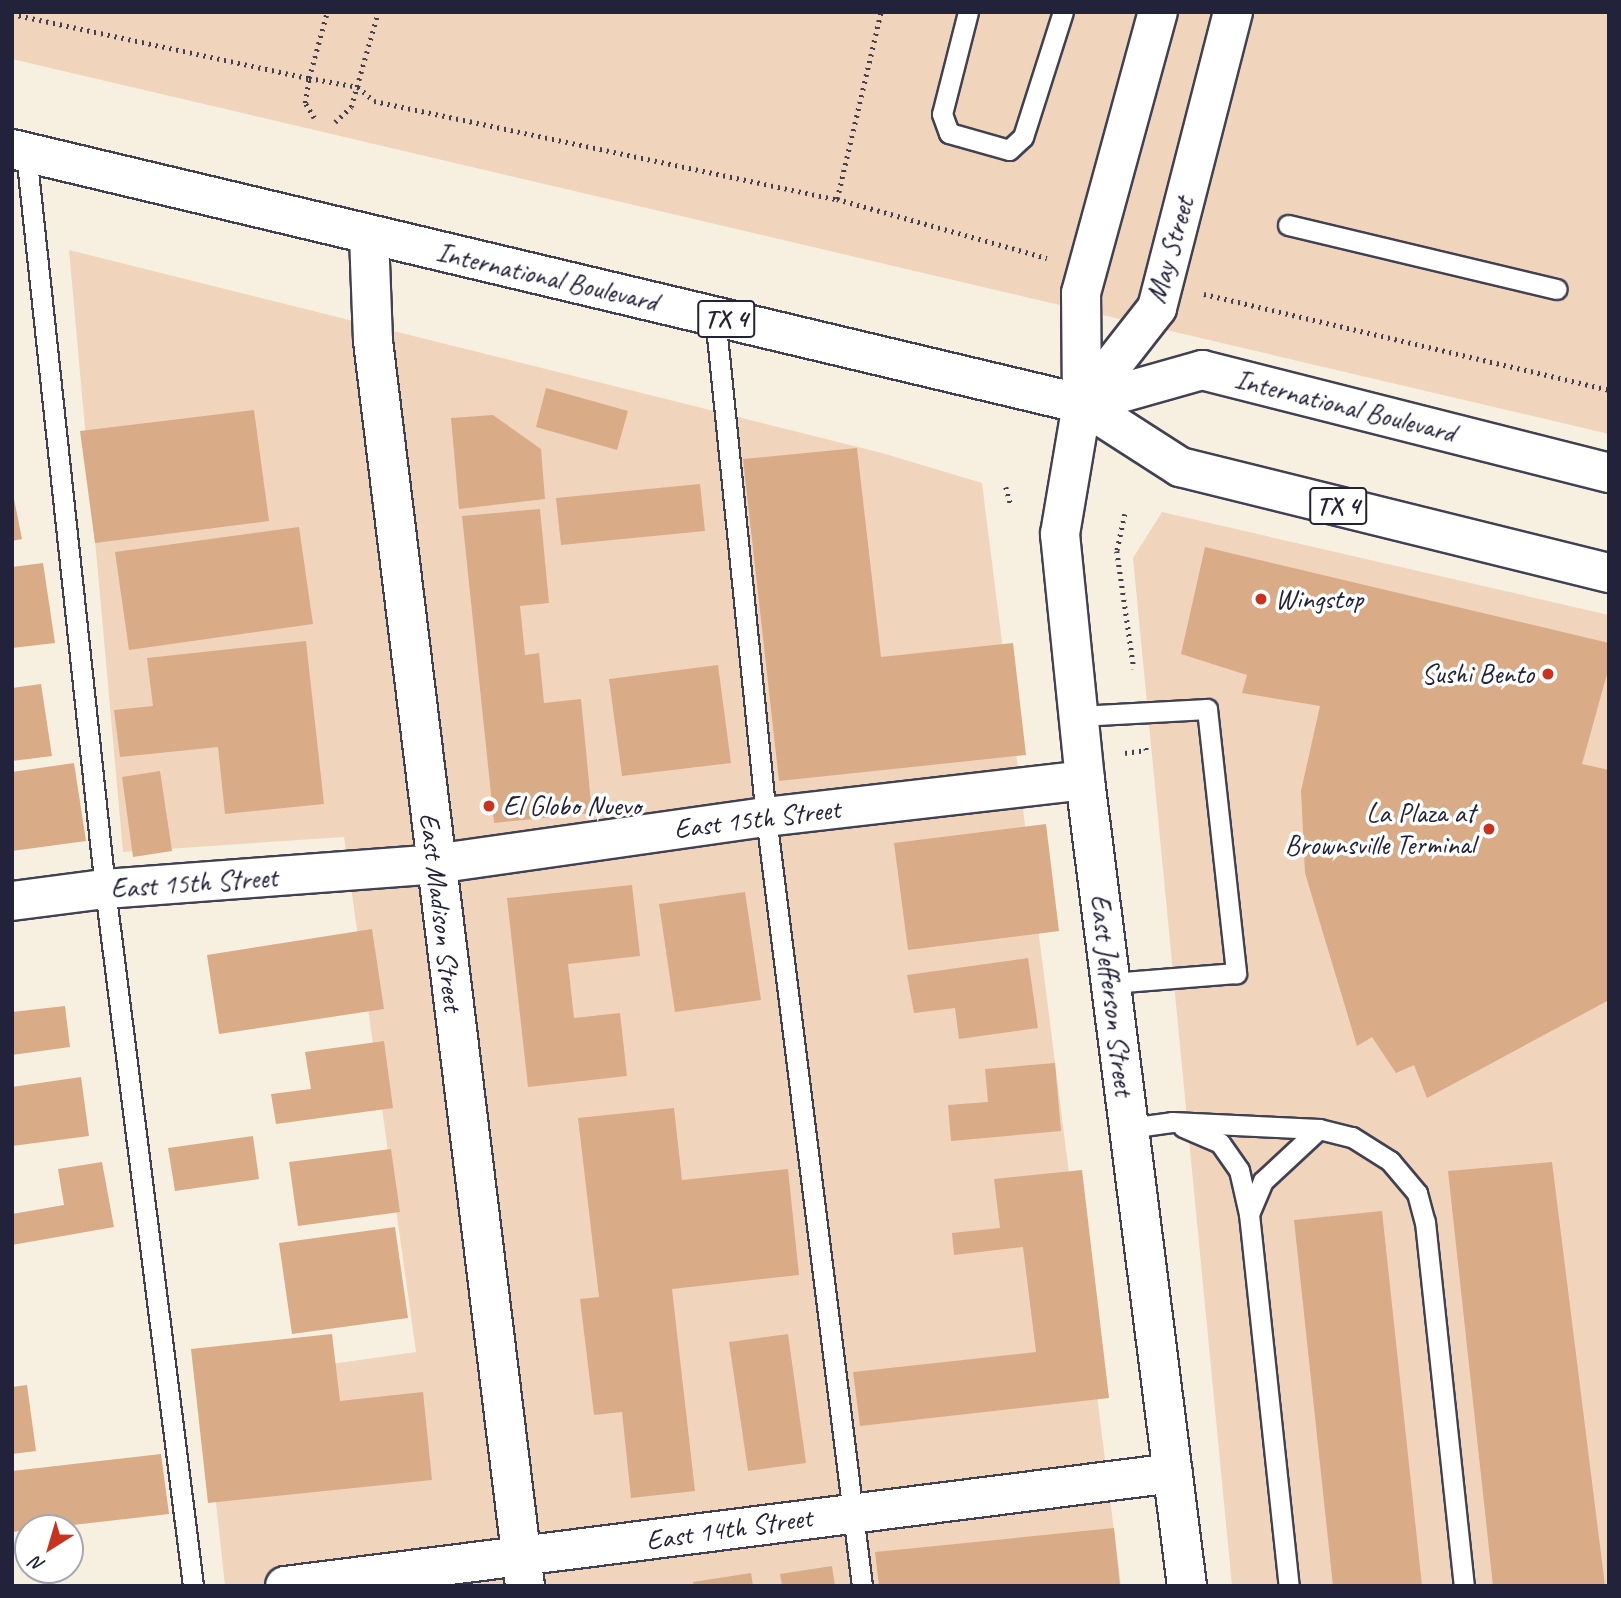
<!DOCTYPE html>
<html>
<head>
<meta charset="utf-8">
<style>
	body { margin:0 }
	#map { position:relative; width:1621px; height:1598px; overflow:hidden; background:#f7f0e1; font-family:Caveat,sans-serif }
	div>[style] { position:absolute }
	.built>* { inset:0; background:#f0d5bc }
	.building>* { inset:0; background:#daab87 }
	.path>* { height:4.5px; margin-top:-2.25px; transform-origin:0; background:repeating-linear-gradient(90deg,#424154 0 2px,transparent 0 7px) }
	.roads { filter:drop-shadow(2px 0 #424154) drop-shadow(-2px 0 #424154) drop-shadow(0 2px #424154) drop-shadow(0 -2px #424154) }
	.lane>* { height:19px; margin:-9.5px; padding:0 9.5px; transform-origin:9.5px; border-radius:9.5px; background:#fff }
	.street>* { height:38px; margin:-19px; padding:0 19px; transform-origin:19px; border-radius:19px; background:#fff }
	.secondary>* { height:38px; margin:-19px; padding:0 19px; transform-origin:19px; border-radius:19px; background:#fff }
	.primary>* { height:38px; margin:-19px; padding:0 19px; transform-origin:19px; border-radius:19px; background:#fff }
	.dots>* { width:19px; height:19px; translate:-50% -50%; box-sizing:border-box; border:4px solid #fff; border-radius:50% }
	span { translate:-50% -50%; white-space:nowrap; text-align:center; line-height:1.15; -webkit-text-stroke:7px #fff; paint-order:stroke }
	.shield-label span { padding:2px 5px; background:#fff; border:2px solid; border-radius:5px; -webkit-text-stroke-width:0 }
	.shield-label { font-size:26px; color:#22223b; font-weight:700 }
	.street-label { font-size:28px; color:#22223b }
	.poi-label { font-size:28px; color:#22223b }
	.left { translate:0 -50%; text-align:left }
	.right { translate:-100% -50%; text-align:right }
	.frame { position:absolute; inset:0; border:14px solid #22223b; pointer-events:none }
	.north { position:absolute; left:14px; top:1514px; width:70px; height:70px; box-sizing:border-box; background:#fff; border:2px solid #a7a7b1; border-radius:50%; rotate:217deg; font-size:19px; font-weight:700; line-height:28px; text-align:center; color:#22223b }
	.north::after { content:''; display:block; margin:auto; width:24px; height:32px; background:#c8321e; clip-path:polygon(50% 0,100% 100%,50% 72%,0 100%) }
</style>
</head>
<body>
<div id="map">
	<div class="built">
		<div style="clip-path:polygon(12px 12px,1609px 12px,1609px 434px,12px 59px)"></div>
		<div style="clip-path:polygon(69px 250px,882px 453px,982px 483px,1121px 1586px,225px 1586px,203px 1382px,416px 1352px,344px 837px,123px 852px)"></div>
		<div style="clip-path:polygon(1162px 512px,1609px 615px,1609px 1586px,1232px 1586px,1133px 558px)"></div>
	</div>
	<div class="building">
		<div style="clip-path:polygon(546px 388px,628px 411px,617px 450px,536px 427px)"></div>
		<div style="clip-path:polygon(254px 410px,269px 521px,95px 543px,80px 431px)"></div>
		<div style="clip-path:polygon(493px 415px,541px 449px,545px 499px,459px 509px,451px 418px)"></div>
		<div style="clip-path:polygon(857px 448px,881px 657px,1013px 643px,1026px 755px,779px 781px,743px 459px)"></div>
		<div style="clip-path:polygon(700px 484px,705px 531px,561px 545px,556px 498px)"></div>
		<div style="clip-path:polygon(12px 489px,22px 539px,12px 541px)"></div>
		<div style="clip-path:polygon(540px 509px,549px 603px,520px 606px,525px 655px,539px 653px,544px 703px,581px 699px,592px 813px,494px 823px,462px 516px)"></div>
		<div style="clip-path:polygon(299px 527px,313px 624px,129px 650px,115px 552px)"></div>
		<div style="clip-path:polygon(1205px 547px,1609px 643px,1609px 667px,1582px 764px,1609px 770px,1609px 1000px,1427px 1098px,1414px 1065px,1396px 1073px,1372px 1037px,1357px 1046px,1305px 873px,1301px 791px,1320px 706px,1242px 693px,1247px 675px,1181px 654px)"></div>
		<div style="clip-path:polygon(43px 563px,55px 643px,12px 648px,12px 567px)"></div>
		<div style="clip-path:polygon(306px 641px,324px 804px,225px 814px,218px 747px,120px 757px,114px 710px,153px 706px,147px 658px)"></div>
		<div style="clip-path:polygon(718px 665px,731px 763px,622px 776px,609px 679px)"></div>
		<div style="clip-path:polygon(41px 684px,52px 756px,12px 761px,12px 688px)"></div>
		<div style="clip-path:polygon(74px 763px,86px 841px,12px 851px,12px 772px)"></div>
		<div style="clip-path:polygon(160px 771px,172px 851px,133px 857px,122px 777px)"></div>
		<div style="clip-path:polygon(1046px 824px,1059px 931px,908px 950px,894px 843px)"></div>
		<div style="clip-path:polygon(632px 885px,640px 956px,568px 964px,574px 1018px,620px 1013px,627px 1076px,528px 1087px,507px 898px)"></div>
		<div style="clip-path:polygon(745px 892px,761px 1000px,675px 1012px,659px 904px)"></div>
		<div style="clip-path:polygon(372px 929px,384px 1009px,219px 1034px,207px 955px)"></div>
		<div style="clip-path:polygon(1028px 958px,1038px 1028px,959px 1039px,955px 1008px,914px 1013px,907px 975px)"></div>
		<div style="clip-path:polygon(65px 1006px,70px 1047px,12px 1055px,12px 1012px)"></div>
		<div style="clip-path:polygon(384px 1041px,393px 1108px,276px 1124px,271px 1094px,311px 1089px,305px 1052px)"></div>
		<div style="clip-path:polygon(1055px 1063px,1061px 1131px,951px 1141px,948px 1105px,988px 1102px,985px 1069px)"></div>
		<div style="clip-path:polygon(81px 1077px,89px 1136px,12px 1146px,12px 1087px)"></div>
		<div style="clip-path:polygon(674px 1108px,682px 1180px,788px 1169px,799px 1275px,672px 1289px,695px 1491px,631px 1498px,622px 1412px,594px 1415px,580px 1299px,599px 1297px,578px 1118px)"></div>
		<div style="clip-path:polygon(253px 1136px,259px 1179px,175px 1191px,168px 1148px)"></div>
		<div style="clip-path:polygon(391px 1149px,400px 1212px,298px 1226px,289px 1162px)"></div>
		<div style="clip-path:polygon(102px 1162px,114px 1227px,12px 1245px,12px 1214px,64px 1205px,58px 1169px)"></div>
		<div style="clip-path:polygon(1552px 1162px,1605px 1586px,1493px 1586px,1448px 1171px)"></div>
		<div style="clip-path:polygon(1082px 1170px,1109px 1398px,860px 1426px,853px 1372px,1036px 1352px,1023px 1247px,954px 1255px,952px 1233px,1000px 1228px,994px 1179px)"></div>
		<div style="clip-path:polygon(1382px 1211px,1422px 1586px,1333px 1586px,1294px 1220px)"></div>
		<div style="clip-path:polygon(395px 1227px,408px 1318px,292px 1334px,279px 1243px)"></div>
		<div style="clip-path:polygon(332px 1334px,340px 1401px,423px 1392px,432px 1480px,208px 1503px,191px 1349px)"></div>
		<div style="clip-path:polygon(788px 1334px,806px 1463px,748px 1471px,729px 1342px)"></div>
		<div style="clip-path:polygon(27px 1385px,36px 1451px,12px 1454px,12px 1387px)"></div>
		<div style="clip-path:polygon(161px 1454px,169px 1514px,12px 1532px,12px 1471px)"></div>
		<div style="clip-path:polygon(1114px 1528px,1120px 1586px,879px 1586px,875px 1552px)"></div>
		<div style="clip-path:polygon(832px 1566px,835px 1586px,782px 1586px,780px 1574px)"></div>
		<div style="clip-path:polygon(751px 1573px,753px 1586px,694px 1586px,693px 1582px)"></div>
	</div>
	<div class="path">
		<div style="left:12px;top:14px;width:304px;rotate:12.2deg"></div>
		<div style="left:309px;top:78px;width:68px;rotate:-74.7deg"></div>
		<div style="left:314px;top:118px;width:17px;rotate:-121deg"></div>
		<div style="left:305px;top:103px;width:25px;rotate:-81deg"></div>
		<div style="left:309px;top:78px;width:50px;rotate:10.4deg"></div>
		<div style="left:358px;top:87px;width:21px;rotate:41deg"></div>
		<div style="left:374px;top:101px;width:473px;rotate:12deg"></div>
		<div style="left:837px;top:199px;width:192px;rotate:-76.8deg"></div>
		<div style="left:335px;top:122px;width:22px;rotate:-43deg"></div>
		<div style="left:351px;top:107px;width:99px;rotate:-74.1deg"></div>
		<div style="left:837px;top:199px;width:218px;rotate:15.7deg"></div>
		<div style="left:1204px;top:294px;width:416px;rotate:13.3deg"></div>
		<div style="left:1006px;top:487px;width:20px;rotate:75deg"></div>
		<div style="left:1125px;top:514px;width:38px;rotate:102deg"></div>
		<div style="left:1117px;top:551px;width:119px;rotate:81.8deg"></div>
		<div style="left:1125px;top:753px;width:21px;rotate:-8deg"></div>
		<div style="left:1146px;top:750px;width:5px;rotate:-101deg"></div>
	</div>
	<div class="roads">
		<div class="lane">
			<div style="left:968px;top:12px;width:105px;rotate:104.3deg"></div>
			<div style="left:942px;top:114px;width:20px;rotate:70deg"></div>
			<div style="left:949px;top:133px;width:62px;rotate:15.8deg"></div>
			<div style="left:1009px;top:150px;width:19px;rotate:-43deg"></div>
			<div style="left:1023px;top:137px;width:131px;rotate:-72.3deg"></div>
			<div style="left:26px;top:153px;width:740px;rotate:83.87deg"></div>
			<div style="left:105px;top:889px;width:703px;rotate:82.8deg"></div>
			<div style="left:1288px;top:225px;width:276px;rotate:13.4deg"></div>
			<div style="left:715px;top:316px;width:504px;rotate:84.19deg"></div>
			<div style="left:766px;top:817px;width:775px;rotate:82.88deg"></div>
			<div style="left:1079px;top:716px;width:128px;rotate:-3.1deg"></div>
			<div style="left:1207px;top:709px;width:266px;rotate:83.7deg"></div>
			<div style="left:1236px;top:973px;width:125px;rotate:175.4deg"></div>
			<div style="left:1183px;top:1127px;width:40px;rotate:23.4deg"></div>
			<div style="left:1220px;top:1143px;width:33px;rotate:55deg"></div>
			<div style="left:1239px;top:1170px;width:45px;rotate:77.2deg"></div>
			<div style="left:1249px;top:1214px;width:374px;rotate:83.9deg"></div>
			<div style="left:1129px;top:1128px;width:43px;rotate:-7.9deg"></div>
			<div style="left:1172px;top:1122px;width:147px;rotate:2.7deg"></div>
			<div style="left:1319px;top:1129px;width:34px;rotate:14deg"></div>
			<div style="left:1352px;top:1137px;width:45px;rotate:32.3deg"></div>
			<div style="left:1390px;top:1161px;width:42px;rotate:49.8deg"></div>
			<div style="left:1417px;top:1193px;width:30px;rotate:75deg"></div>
			<div style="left:1425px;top:1222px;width:366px;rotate:83.9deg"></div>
			<div style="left:1249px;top:1214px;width:36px;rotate:-67deg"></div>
			<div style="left:1263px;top:1181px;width:76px;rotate:-42.9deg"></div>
		</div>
		<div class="street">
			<div style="left:1082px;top:404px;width:122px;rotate:-52deg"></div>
			<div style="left:1157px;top:308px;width:306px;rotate:-75.6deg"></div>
			<div style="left:1082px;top:404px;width:111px;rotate:-90.5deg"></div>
			<div style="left:1081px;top:293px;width:291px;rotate:-74.7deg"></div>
			<div style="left:12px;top:901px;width:94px;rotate:-7.4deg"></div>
			<div style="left:105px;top:889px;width:331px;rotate:-4.3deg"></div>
			<div style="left:435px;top:864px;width:334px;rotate:-8.1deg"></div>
			<div style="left:766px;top:817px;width:321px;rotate:-6.6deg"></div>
		</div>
		<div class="secondary">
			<div style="left:369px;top:236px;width:105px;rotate:87.8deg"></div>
			<div style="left:373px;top:341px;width:1254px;rotate:83.04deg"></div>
			<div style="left:1082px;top:404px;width:132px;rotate:99.6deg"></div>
			<div style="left:1060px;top:534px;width:247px;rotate:84.2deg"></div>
			<div style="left:1085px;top:780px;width:812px;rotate:82.79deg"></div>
			<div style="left:285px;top:1586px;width:895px;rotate:-7.25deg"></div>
		</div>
		<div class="primary">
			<div style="left:12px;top:149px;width:1100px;rotate:13.4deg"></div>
			<div style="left:1082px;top:404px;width:117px;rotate:32.7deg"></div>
			<div style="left:1180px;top:467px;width:442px;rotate:13.9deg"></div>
			<div style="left:1082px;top:404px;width:125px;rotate:-15.8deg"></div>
			<div style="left:1202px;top:370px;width:420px;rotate:14.2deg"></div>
		</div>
	</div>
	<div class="dots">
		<div style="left:1261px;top:599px;background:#c8321e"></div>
		<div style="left:1548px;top:674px;background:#c8321e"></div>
		<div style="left:489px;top:806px;background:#c8321e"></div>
		<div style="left:1489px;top:829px;background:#c8321e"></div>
	</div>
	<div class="shield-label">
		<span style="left:726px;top:319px">TX 4</span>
		<span style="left:1338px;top:506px">TX 4</span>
	</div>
	<div class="street-label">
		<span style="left:1170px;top:250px;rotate:-74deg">May Street</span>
		<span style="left:547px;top:277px;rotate:13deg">International Boulevard</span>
		<span style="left:1345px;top:406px;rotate:14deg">International Boulevard</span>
		<span style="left:757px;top:819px;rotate:-7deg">East 15th Street</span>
		<span style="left:194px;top:883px;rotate:-4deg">East 15th Street</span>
		<span style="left:441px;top:912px;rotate:83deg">East Madison Street</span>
		<span style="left:1112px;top:995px;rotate:83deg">East Jefferson Street</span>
		<span style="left:729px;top:1529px;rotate:-8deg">East 14th Street</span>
	</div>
	<div class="poi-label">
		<span class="left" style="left:1275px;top:599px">Wingstop</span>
		<span class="right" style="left:1534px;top:674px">Sushi Bento</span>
		<span class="left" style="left:503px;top:806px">El Globo Nuevo</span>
		<span class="right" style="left:1475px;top:829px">La Plaza at<br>Brownsville Terminal</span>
	</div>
	<div class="frame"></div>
	<div class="north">N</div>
</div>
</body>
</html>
